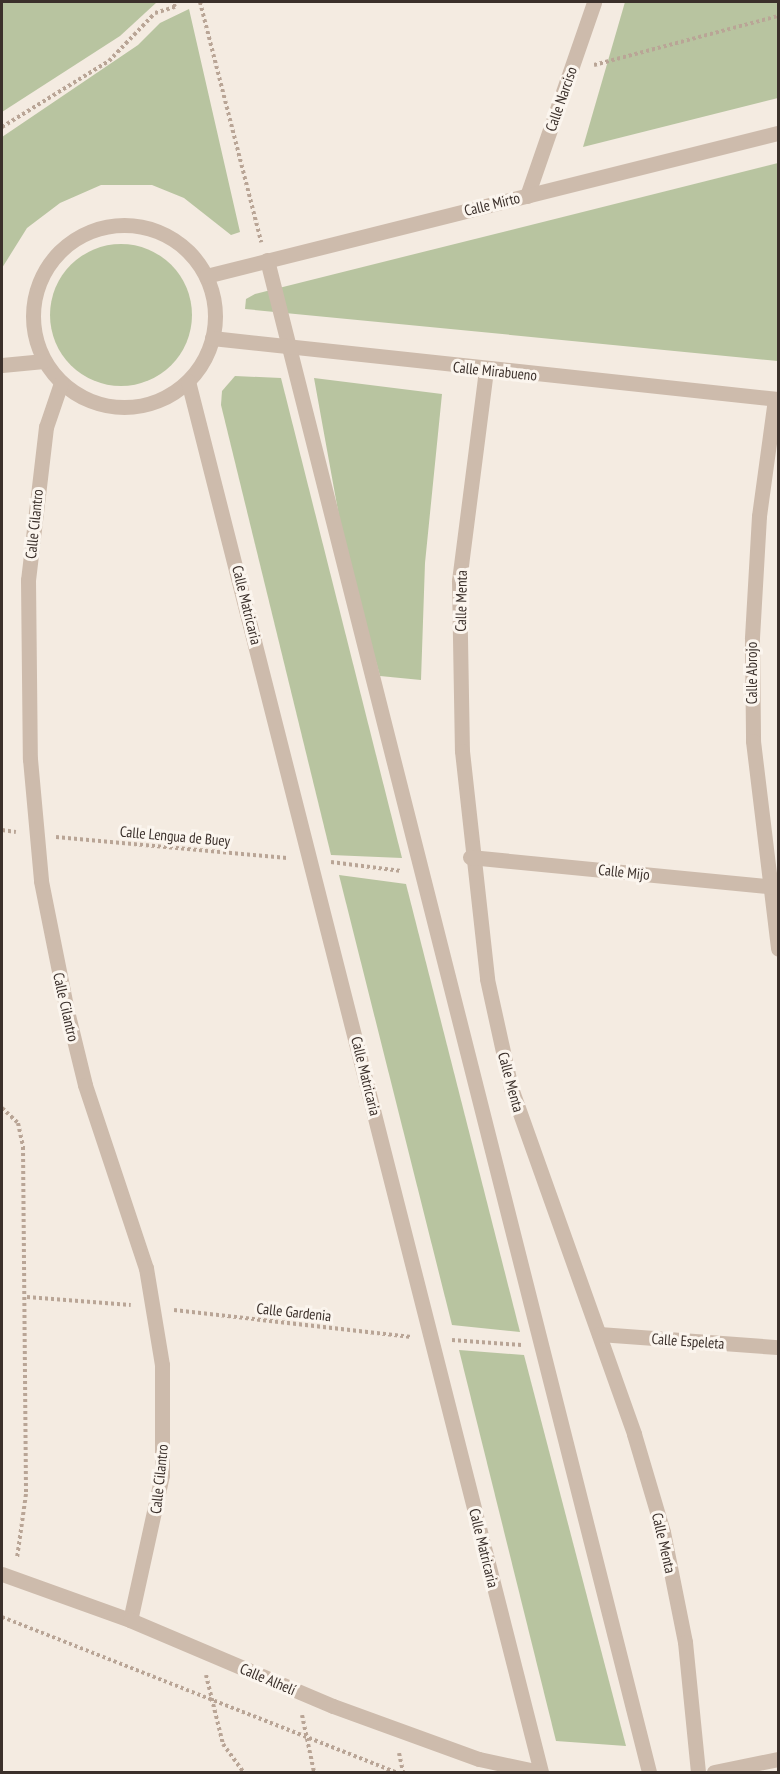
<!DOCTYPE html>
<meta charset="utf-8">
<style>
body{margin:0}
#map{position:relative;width:780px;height:1774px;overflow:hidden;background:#f4ebe1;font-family:"PT Sans Narrow",sans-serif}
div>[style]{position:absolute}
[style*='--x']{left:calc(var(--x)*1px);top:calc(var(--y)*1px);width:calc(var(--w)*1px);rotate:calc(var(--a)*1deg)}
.green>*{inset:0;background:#b8c4a0}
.round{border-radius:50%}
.path>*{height:4px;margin-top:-2px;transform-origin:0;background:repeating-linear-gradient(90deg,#b9a596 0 3px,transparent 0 6px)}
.pedestrian>*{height:15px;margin:-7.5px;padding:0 7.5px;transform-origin:7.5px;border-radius:7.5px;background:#cdbbac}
.minor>*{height:15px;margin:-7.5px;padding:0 7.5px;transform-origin:7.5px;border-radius:7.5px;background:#cdbbac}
.minor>.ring{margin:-7.5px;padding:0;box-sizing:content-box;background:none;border:15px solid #cdbbac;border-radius:50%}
span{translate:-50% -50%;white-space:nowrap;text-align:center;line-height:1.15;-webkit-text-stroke:6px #fbf5ee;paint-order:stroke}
.street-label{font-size:15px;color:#3b302b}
.frame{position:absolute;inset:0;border:3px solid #3b302b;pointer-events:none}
</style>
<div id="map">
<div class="green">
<div style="clip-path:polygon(2px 2px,157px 2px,120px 36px,2px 112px)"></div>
<div style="clip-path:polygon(625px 2px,778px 2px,778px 98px,583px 147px)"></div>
<div style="clip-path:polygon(189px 9px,240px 232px,231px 235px,184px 198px,152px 185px,101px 185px,60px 203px,27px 228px,2px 268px,2px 137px,138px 45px,160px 23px)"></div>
<div style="clip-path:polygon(778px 163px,778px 361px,245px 309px,246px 299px,255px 294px)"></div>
<div class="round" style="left:50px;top:244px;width:142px;height:142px"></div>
<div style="clip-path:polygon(235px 376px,281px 378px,402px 858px,331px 855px,221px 405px,222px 391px)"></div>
<div style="clip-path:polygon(314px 378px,442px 394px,425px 563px,421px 680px,380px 676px,346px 555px)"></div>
<div style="clip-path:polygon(339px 875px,406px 884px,520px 1332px,452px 1325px)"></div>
<div style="clip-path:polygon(459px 1350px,524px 1355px,626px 1746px,556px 1741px)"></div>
</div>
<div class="path">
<div style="--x:200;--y:2;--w:248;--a:75.7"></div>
<div style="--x:594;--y:65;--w:190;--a:-14.9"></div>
<div style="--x:2;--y:127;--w:126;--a:-31.7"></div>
<div style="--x:109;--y:61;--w:66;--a:-46.2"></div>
<div style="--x:155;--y:13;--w:21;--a:-17"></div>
<div style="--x:175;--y:7;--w:5;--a:-112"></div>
<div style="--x:2;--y:830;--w:14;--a:8"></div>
<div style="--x:56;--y:837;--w:232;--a:5.2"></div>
<div style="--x:331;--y:862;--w:71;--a:7.3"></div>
<div style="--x:2;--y:1108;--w:22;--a:43"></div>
<div style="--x:18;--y:1123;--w:25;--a:78"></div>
<div style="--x:23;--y:1147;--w:347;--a:89.5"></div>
<div style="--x:26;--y:1494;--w:65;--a:98"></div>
<div style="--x:27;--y:1297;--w:104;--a:4.4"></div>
<div style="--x:174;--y:1310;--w:239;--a:6.5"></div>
<div style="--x:452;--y:1340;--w:70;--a:4.1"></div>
<div style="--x:2;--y:1617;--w:423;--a:21.5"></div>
<div style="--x:206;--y:1675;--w:71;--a:76.2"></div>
<div style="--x:223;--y:1744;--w:34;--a:54"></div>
<div style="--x:302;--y:1715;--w:58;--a:78.1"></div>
<div style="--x:399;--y:1753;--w:19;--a:78"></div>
</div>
<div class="pedestrian">
<div style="--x:267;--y:260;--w:1560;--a:75.82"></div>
</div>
<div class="minor">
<div style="--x:527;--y:196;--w:205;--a:-70.9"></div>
<div class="ring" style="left:33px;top:225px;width:167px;height:167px"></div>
<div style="--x:206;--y:276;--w:590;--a:-14.04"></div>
<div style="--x:212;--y:338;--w:569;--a:6.15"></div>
<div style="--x:2;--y:365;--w:42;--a:-5.4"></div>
<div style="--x:486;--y:370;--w:213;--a:97.3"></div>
<div style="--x:459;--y:581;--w:170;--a:89"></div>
<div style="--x:462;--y:751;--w:229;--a:83.7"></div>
<div style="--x:487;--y:979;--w:112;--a:77.6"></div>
<div style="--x:511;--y:1088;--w:367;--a:70.4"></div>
<div style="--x:634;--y:1434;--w:102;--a:73.5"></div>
<div style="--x:663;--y:1532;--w:112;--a:78.7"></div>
<div style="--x:685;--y:1642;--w:131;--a:84.3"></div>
<div style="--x:188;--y:381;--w:1435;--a:75.76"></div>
<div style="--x:61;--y:383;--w:46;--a:108.8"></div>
<div style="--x:46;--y:427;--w:154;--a:96.7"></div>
<div style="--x:28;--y:580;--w:179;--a:89.4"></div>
<div style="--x:30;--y:759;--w:122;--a:84.8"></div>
<div style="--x:41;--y:881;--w:133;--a:78.7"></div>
<div style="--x:67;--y:1011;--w:76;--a:76.3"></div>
<div style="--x:85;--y:1085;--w:193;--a:71.6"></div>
<div style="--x:146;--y:1268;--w:98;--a:80.6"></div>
<div style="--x:162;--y:1365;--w:110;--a:90"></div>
<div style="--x:162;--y:1475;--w:148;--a:102.4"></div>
<div style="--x:775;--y:399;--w:118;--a:97.8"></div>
<div style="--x:759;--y:516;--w:123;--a:93.3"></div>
<div style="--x:752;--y:639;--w:102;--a:89.4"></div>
<div style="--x:753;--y:741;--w:209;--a:83.1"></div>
<div style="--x:470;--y:857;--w:309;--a:5.6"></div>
<div style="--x:599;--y:1334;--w:179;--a:4.2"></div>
<div style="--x:2;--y:1574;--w:136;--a:19.8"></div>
<div style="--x:130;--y:1620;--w:220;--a:23"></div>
<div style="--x:333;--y:1706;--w:155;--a:20"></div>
<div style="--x:479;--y:1759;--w:61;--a:12.2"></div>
<div style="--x:714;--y:1772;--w:65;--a:-11.5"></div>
</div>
<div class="street-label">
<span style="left:561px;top:99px;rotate:-71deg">Calle Narciso</span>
<span style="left:492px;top:204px;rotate:-14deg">Calle Mirto</span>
<span style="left:495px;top:371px;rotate:6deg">Calle Mirabueno</span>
<span style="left:34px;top:524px;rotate:-84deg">Calle Cilantro</span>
<span style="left:461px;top:601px;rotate:-89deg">Calle Menta</span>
<span style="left:247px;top:605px;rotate:76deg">Calle Matricaria</span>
<span style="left:752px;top:673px;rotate:-90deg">Calle Abrojo</span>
<span style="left:175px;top:836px;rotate:5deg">Calle Lengua de Buey</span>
<span style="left:624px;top:872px;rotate:6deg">Calle Mijo</span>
<span style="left:66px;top:1007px;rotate:77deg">Calle Cilantro</span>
<span style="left:366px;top:1076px;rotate:76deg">Calle Matricaria</span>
<span style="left:511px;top:1082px;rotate:75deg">Calle Menta</span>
<span style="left:294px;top:1312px;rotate:6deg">Calle Gardenia</span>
<span style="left:688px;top:1341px;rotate:4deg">Calle Espeleta</span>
<span style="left:159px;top:1479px;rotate:-84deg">Calle Cilantro</span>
<span style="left:664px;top:1543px;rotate:77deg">Calle Menta</span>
<span style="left:484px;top:1548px;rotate:76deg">Calle Matricaria</span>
<span style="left:268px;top:1679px;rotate:23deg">Calle Alhelí</span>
</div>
<div class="frame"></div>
</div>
